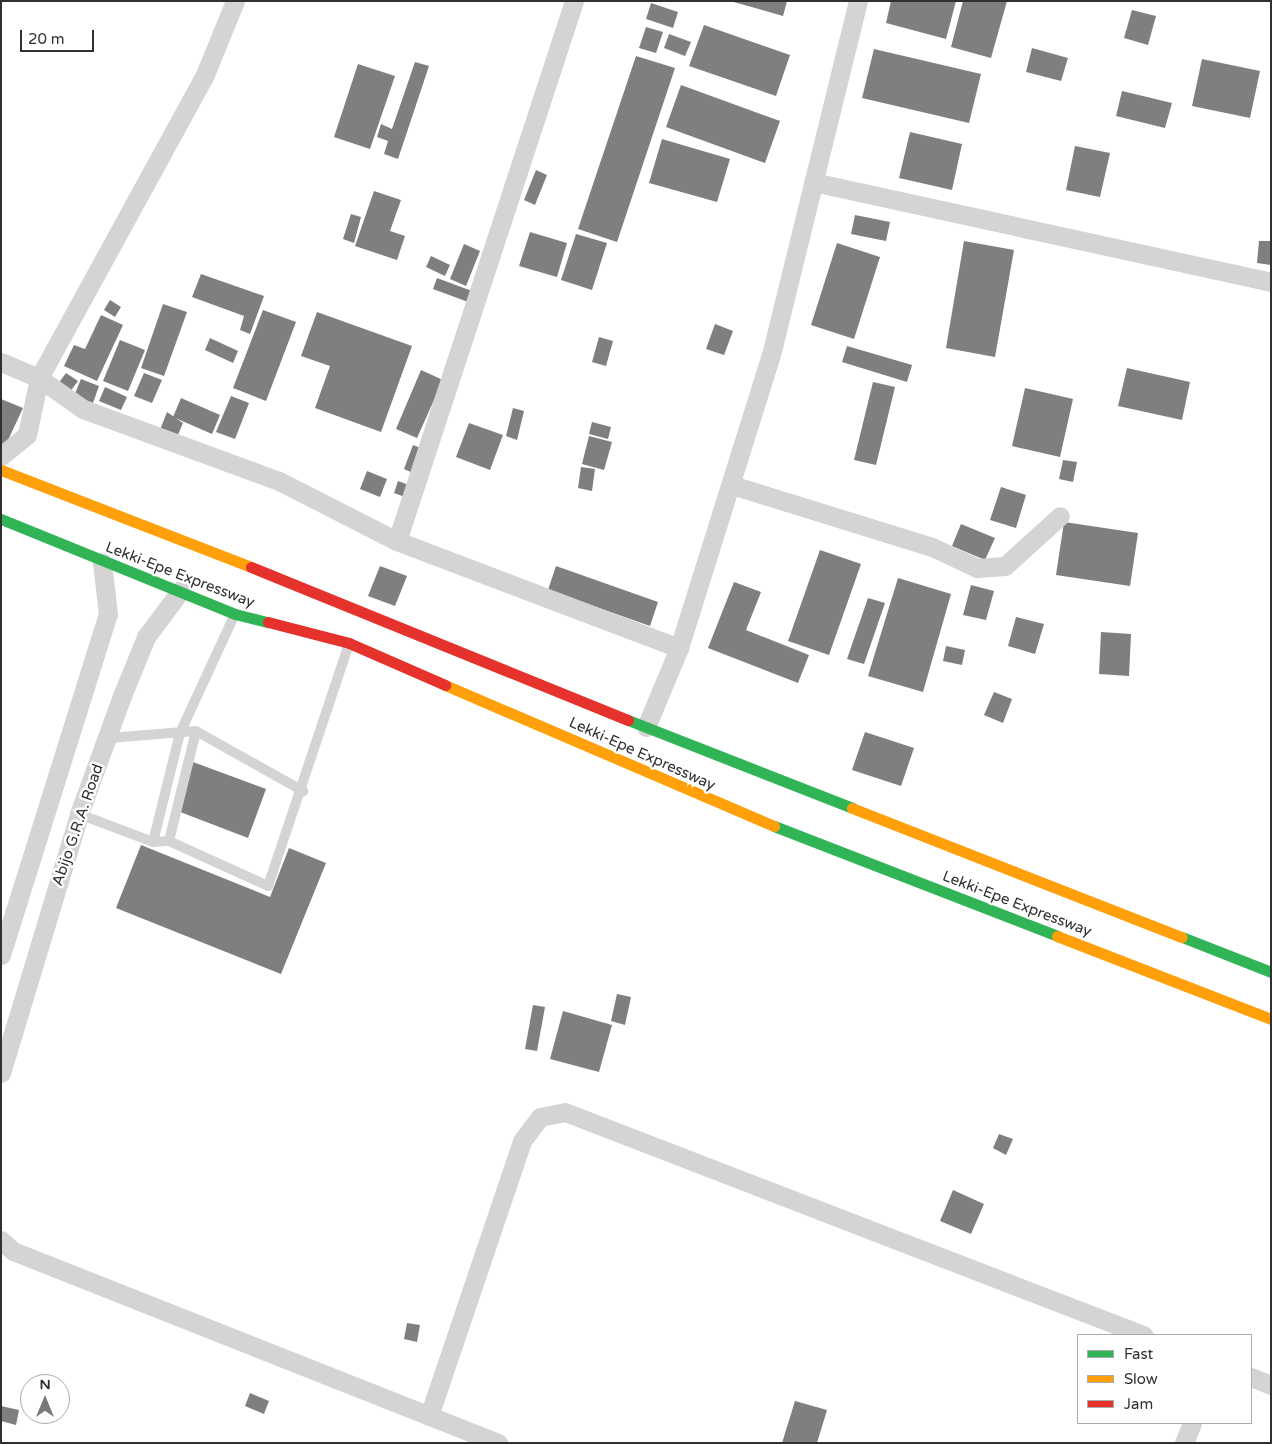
<!DOCTYPE html>
<style>
body{margin:0}
#map{position:relative;width:1272px;height:1444px;overflow:hidden;background:#fff;font-family:"Varela Round",sans-serif}
div>[style]{position:absolute}
[style*='--x']{left:calc(var(--x)*1px);top:calc(var(--y)*1px);width:calc(var(--w)*1px);rotate:calc(var(--a)*1deg)}
.building>*{inset:0;background:#7f7f7f}
.lane>*{height:10px;margin:-5px;padding:0 5px;transform-origin:5px;border-radius:5px;background:#d4d4d4}
.street>*{height:19px;margin:-9.5px;padding:0 9.5px;transform-origin:9.5px;border-radius:9.5px;background:#d4d4d4}
.fast>*{height:11px;margin:-5.5px;padding:0 5.5px;transform-origin:5.5px;border-radius:5.5px;background:#30b455}
.slow>*{height:11px;margin:-5.5px;padding:0 5.5px;transform-origin:5.5px;border-radius:5.5px;background:#ff9f0a}
.jam>*{height:11px;margin:-5.5px;padding:0 5.5px;transform-origin:5.5px;border-radius:5.5px;background:#e5322d}
span{translate:-50% -50%;white-space:nowrap;text-align:center;line-height:1.15;-webkit-text-stroke:5px #fff;paint-order:stroke}
.street-label{font-size:15px;color:#303030}
.frame{position:absolute;inset:0;border:2px solid #303030;pointer-events:none}
.legend{position:absolute;left:1077px;top:1334px;width:175px;height:90px;box-sizing:border-box;background:#fff;border:1px solid #acacac;margin:0;padding:6px 9px;list-style:none;font-size:15px;color:#303030}
.legend li{display:flex;align-items:center;gap:10px;height:25px}
.legend b{width:25px;border:1px solid #acacac}
.north{position:absolute;left:20px;top:1374px;width:50px;height:50px;box-sizing:border-box;background:#fff;border:1px solid #acacac;border-radius:50%;rotate:0deg;font-size:14px;font-weight:700;line-height:20px;text-align:center;color:#303030}
.north::after{content:'';display:block;margin:auto;width:18px;height:22px;background:#787878;clip-path:polygon(50% 0,100% 100%,50% 72%,0 100%)}
.scale{position:absolute;left:20px;top:30px;width:74px;height:22px;box-sizing:border-box;border:2px solid #303030;border-top:0;padding-left:6px;font-size:15px;line-height:18px;white-space:nowrap;color:#303030;-webkit-text-stroke:4px #fff;paint-order:stroke}
</style>
<div id="map">
<div class="building">
<div style="clip-path:polygon(730px 1px,787px 1px,783px 16px)"></div>
<div style="clip-path:polygon(891px 1px,956px 1px,946px 39px,886px 23px)"></div>
<div style="clip-path:polygon(963px 1px,1007px 1px,991px 58px,951px 47px)"></div>
<div style="clip-path:polygon(651px 3px,678px 12px,673px 28px,646px 19px)"></div>
<div style="clip-path:polygon(1132px 10px,1156px 16px,1148px 45px,1124px 38px)"></div>
<div style="clip-path:polygon(704px 25px,790px 55px,776px 96px,689px 66px)"></div>
<div style="clip-path:polygon(646px 27px,663px 32px,656px 53px,639px 48px)"></div>
<div style="clip-path:polygon(669px 34px,691px 42px,685px 56px,664px 48px)"></div>
<div style="clip-path:polygon(1032px 48px,1068px 58px,1061px 81px,1026px 72px)"></div>
<div style="clip-path:polygon(874px 49px,981px 74px,969px 123px,862px 98px)"></div>
<div style="clip-path:polygon(636px 56px,675px 68px,617px 242px,578px 229px)"></div>
<div style="clip-path:polygon(1202px 59px,1260px 71px,1250px 118px,1192px 106px)"></div>
<div style="clip-path:polygon(415px 62px,429px 66px,398px 159px,384px 154px,388px 141px,377px 137px,381px 124px,392px 129px)"></div>
<div style="clip-path:polygon(358px 64px,395px 76px,370px 149px,334px 137px)"></div>
<div style="clip-path:polygon(681px 85px,780px 121px,765px 163px,666px 127px)"></div>
<div style="clip-path:polygon(1122px 91px,1172px 103px,1165px 128px,1116px 116px)"></div>
<div style="clip-path:polygon(910px 132px,962px 144px,952px 190px,899px 178px)"></div>
<div style="clip-path:polygon(662px 139px,730px 159px,717px 202px,649px 183px)"></div>
<div style="clip-path:polygon(1075px 146px,1110px 153px,1100px 197px,1066px 190px)"></div>
<div style="clip-path:polygon(536px 170px,547px 175px,535px 205px,524px 200px)"></div>
<div style="clip-path:polygon(374px 191px,401px 200px,390px 231px,405px 236px,397px 260px,355px 246px)"></div>
<div style="clip-path:polygon(351px 214px,361px 217px,354px 243px,343px 239px)"></div>
<div style="clip-path:polygon(855px 215px,890px 222px,886px 241px,851px 234px)"></div>
<div style="clip-path:polygon(530px 232px,567px 243px,557px 277px,519px 266px)"></div>
<div style="clip-path:polygon(576px 234px,607px 243px,592px 290px,561px 280px)"></div>
<div style="clip-path:polygon(964px 241px,1014px 250px,995px 357px,946px 348px)"></div>
<div style="clip-path:polygon(1259px 241px,1271px 241px,1271px 265px,1257px 263px)"></div>
<div style="clip-path:polygon(837px 243px,880px 257px,854px 339px,811px 325px)"></div>
<div style="clip-path:polygon(464px 244px,480px 251px,466px 286px,450px 279px)"></div>
<div style="clip-path:polygon(431px 256px,450px 265px,445px 276px,426px 267px)"></div>
<div style="clip-path:polygon(201px 274px,264px 296px,250px 334px,240px 330px,244px 316px,192px 297px)"></div>
<div style="clip-path:polygon(437px 278px,472px 291px,468px 302px,433px 289px)"></div>
<div style="clip-path:polygon(110px 300px,121px 307px,115px 317px,104px 310px)"></div>
<div style="clip-path:polygon(163px 304px,187px 312px,164px 376px,141px 368px)"></div>
<div style="clip-path:polygon(263px 310px,296px 322px,266px 401px,233px 388px)"></div>
<div style="clip-path:polygon(317px 312px,412px 346px,381px 432px,315px 408px,330px 366px,301px 356px)"></div>
<div style="clip-path:polygon(101px 315px,123px 325px,97px 381px,64px 366px,74px 345px,85px 349px)"></div>
<div style="clip-path:polygon(715px 324px,733px 331px,724px 355px,706px 349px)"></div>
<div style="clip-path:polygon(599px 337px,613px 341px,606px 366px,592px 362px)"></div>
<div style="clip-path:polygon(210px 338px,238px 351px,233px 363px,205px 350px)"></div>
<div style="clip-path:polygon(120px 340px,145px 350px,128px 391px,103px 381px)"></div>
<div style="clip-path:polygon(847px 346px,912px 365px,907px 382px,842px 362px)"></div>
<div style="clip-path:polygon(1127px 368px,1190px 382px,1182px 420px,1118px 406px)"></div>
<div style="clip-path:polygon(421px 370px,443px 380px,417px 438px,396px 429px)"></div>
<div style="clip-path:polygon(66px 373px,78px 381px,69px 393px,58px 384px)"></div>
<div style="clip-path:polygon(144px 373px,162px 380px,152px 403px,134px 396px)"></div>
<div style="clip-path:polygon(81px 379px,99px 386px,93px 403px,74px 396px)"></div>
<div style="clip-path:polygon(873px 382px,895px 387px,876px 465px,854px 460px)"></div>
<div style="clip-path:polygon(105px 387px,127px 397px,121px 410px,99px 401px)"></div>
<div style="clip-path:polygon(1025px 388px,1073px 399px,1060px 457px,1012px 446px)"></div>
<div style="clip-path:polygon(231px 396px,249px 403px,235px 439px,216px 432px)"></div>
<div style="clip-path:polygon(181px 398px,220px 415px,212px 434px,173px 417px)"></div>
<div style="clip-path:polygon(1px 399px,23px 408px,3px 451px,1px 450px)"></div>
<div style="clip-path:polygon(513px 408px,524px 411px,517px 440px,506px 436px)"></div>
<div style="clip-path:polygon(167px 412px,183px 423px,177px 437px,160px 430px)"></div>
<div style="clip-path:polygon(592px 422px,611px 427px,608px 439px,589px 434px)"></div>
<div style="clip-path:polygon(469px 423px,503px 435px,490px 470px,456px 457px)"></div>
<div style="clip-path:polygon(589px 436px,612px 442px,604px 470px,582px 464px)"></div>
<div style="clip-path:polygon(413px 445px,423px 449px,413px 473px,404px 469px)"></div>
<div style="clip-path:polygon(1063px 460px,1077px 462px,1073px 482px,1059px 479px)"></div>
<div style="clip-path:polygon(581px 467px,595px 469px,592px 491px,578px 488px)"></div>
<div style="clip-path:polygon(367px 471px,387px 479px,380px 497px,360px 489px)"></div>
<div style="clip-path:polygon(398px 481px,409px 485px,405px 497px,394px 493px)"></div>
<div style="clip-path:polygon(1001px 487px,1026px 495px,1016px 528px,990px 520px)"></div>
<div style="clip-path:polygon(1064px 522px,1138px 533px,1130px 586px,1056px 575px)"></div>
<div style="clip-path:polygon(961px 524px,995px 538px,985px 560px,952px 546px)"></div>
<div style="clip-path:polygon(820px 550px,861px 564px,829px 655px,788px 641px)"></div>
<div style="clip-path:polygon(380px 566px,407px 576px,395px 606px,368px 596px)"></div>
<div style="clip-path:polygon(556px 566px,658px 602px,650px 626px,548px 590px)"></div>
<div style="clip-path:polygon(898px 578px,951px 594px,923px 692px,868px 676px)"></div>
<div style="clip-path:polygon(734px 582px,761px 592px,746px 630px,809px 655px,798px 683px,708px 648px)"></div>
<div style="clip-path:polygon(971px 585px,994px 591px,986px 620px,963px 615px)"></div>
<div style="clip-path:polygon(868px 598px,885px 603px,864px 664px,847px 659px)"></div>
<div style="clip-path:polygon(1016px 617px,1044px 624px,1035px 654px,1008px 646px)"></div>
<div style="clip-path:polygon(1101px 632px,1131px 634px,1129px 676px,1099px 674px)"></div>
<div style="clip-path:polygon(946px 646px,965px 650px,962px 665px,943px 661px)"></div>
<div style="clip-path:polygon(994px 692px,1012px 699px,1003px 723px,984px 715px)"></div>
<div style="clip-path:polygon(865px 732px,914px 748px,901px 786px,852px 770px)"></div>
<div style="clip-path:polygon(193px 762px,266px 789px,248px 838px,175px 810px)"></div>
<div style="clip-path:polygon(141px 845px,270px 897px,289px 848px,326px 863px,281px 974px,116px 908px)"></div>
<div style="clip-path:polygon(617px 994px,631px 997px,625px 1025px,611px 1021px)"></div>
<div style="clip-path:polygon(533px 1005px,545px 1007px,537px 1051px,525px 1049px)"></div>
<div style="clip-path:polygon(563px 1011px,612px 1025px,599px 1072px,550px 1059px)"></div>
<div style="clip-path:polygon(999px 1134px,1013px 1139px,1006px 1155px,993px 1148px)"></div>
<div style="clip-path:polygon(953px 1190px,984px 1204px,971px 1234px,940px 1221px)"></div>
<div style="clip-path:polygon(407px 1323px,420px 1325px,417px 1342px,404px 1339px)"></div>
<div style="clip-path:polygon(250px 1393px,269px 1401px,264px 1414px,245px 1406px)"></div>
<div style="clip-path:polygon(795px 1401px,827px 1410px,817px 1443px,782px 1443px)"></div>
<div style="clip-path:polygon(1px 1406px,19px 1410px,16px 1425px,1px 1421px)"></div>
</div>
<div class="lane">
<div style="--x:109;--y:738;--w:87;--a:-4.6"></div>
<div style="--x:196;--y:731;--w:123;--a:29.3"></div>
<div style="--x:79;--y:814;--w:79;--a:20.7"></div>
<div style="--x:153;--y:842;--w:16;--a:-4"></div>
<div style="--x:169;--y:841;--w:109;--a:24.4"></div>
<div style="--x:268;--y:886;--w:255;--a:-71.5"></div>
<div style="--x:169;--y:841;--w:113;--a:-76.2"></div>
<div style="--x:153;--y:842;--w:112;--a:-76.1"></div>
<div style="--x:180;--y:733;--w:129;--a:-65.2"></div>
</div>
<div class="street">
<div style="--x:813;--y:182;--w:469;--a:12.3"></div>
<div style="--x:1;--y:362;--w:41;--a:22.8"></div>
<div style="--x:39;--y:378;--w:54;--a:35.2"></div>
<div style="--x:83;--y:409;--w:209;--a:20.2"></div>
<div style="--x:279;--y:481;--w:132;--a:27"></div>
<div style="--x:397;--y:541;--w:302;--a:20.8"></div>
<div style="--x:1;--y:456;--w:33;--a:-39"></div>
<div style="--x:27;--y:435;--w:58;--a:-78.1"></div>
<div style="--x:39;--y:378;--w:343;--a:-61.3"></div>
<div style="--x:204;--y:77;--w:82;--a:-67.8"></div>
<div style="--x:732;--y:485;--w:209;--a:17.2"></div>
<div style="--x:932;--y:547;--w:50;--a:25"></div>
<div style="--x:977;--y:568;--w:28;--a:-4"></div>
<div style="--x:1005;--y:566;--w:74;--a:-42.3"></div>
<div style="--x:397;--y:541;--w:568;--a:-71.85"></div>
<div style="--x:646;--y:727;--w:86;--a:-67.3"></div>
<div style="--x:679;--y:648;--w:307;--a:-72.6"></div>
<div style="--x:771;--y:355;--w:365;--a:-76.2"></div>
<div style="--x:1;--y:955;--w:357;--a:-72.6"></div>
<div style="--x:108;--y:614;--w:52;--a:-96.6"></div>
<div style="--x:1;--y:1073;--w:270;--a:-73.2"></div>
<div style="--x:79;--y:814;--w:126;--a:-70"></div>
<div style="--x:122;--y:696;--w:64;--a:-67.9"></div>
<div style="--x:146;--y:637;--w:59;--a:-53.3"></div>
<div style="--x:1;--y:1240;--w:16;--a:43"></div>
<div style="--x:13;--y:1251;--w:522;--a:21.6"></div>
<div style="--x:1251;--y:1377;--w:22;--a:22"></div>
<div style="--x:429;--y:1416;--w:290;--a:-71.3"></div>
<div style="--x:522;--y:1141;--w:30;--a:-53"></div>
<div style="--x:540;--y:1117;--w:25;--a:-11"></div>
<div style="--x:565;--y:1112;--w:620;--a:21.1"></div>
<div style="--x:1184;--y:1443;--w:22;--a:-68"></div>
</div>
<div class="fast">
<div style="--x:1;--y:519;--w:253;--a:22.1"></div>
<div style="--x:235;--y:614;--w:34;--a:14"></div>
<div style="--x:628;--y:720;--w:241;--a:21.4"></div>
<div style="--x:774;--y:826;--w:304;--a:21.2"></div>
<div style="--x:1182;--y:937;--w:96;--a:21.5"></div>
</div>
<div class="slow">
<div style="--x:1;--y:470;--w:268;--a:21.2"></div>
<div style="--x:445;--y:685;--w:358;--a:23.2"></div>
<div style="--x:852;--y:808;--w:354;--a:21.4"></div>
<div style="--x:1057;--y:936;--w:230;--a:21.2"></div>
</div>
<div class="jam">
<div style="--x:251;--y:567;--w:407;--a:22.1"></div>
<div style="--x:268;--y:622;--w:84;--a:14.5"></div>
<div style="--x:349;--y:643;--w:105;--a:23.6"></div>
</div>
<div class="street-label">
<span style="left:180px;top:575px;rotate:21deg">Lekki-Epe Expressway</span>
<span style="left:642px;top:754px;rotate:24deg">Lekki-Epe Expressway</span>
<span style="left:78px;top:825px;rotate:-71deg">Abijo G.R.A. Road</span>
<span style="left:1017px;top:904px;rotate:21deg">Lekki-Epe Expressway</span>
</div>
<div class="frame"></div>
<ul class="legend">
<li><b style="height:6px;background:#30b455"></b>Fast</li>
<li><b style="height:6px;background:#ff9f0a"></b>Slow</li>
<li><b style="height:6px;background:#e5322d"></b>Jam</li>
</ul>
<div class="north">N</div>
<div class="scale">20 m</div>
</div>
